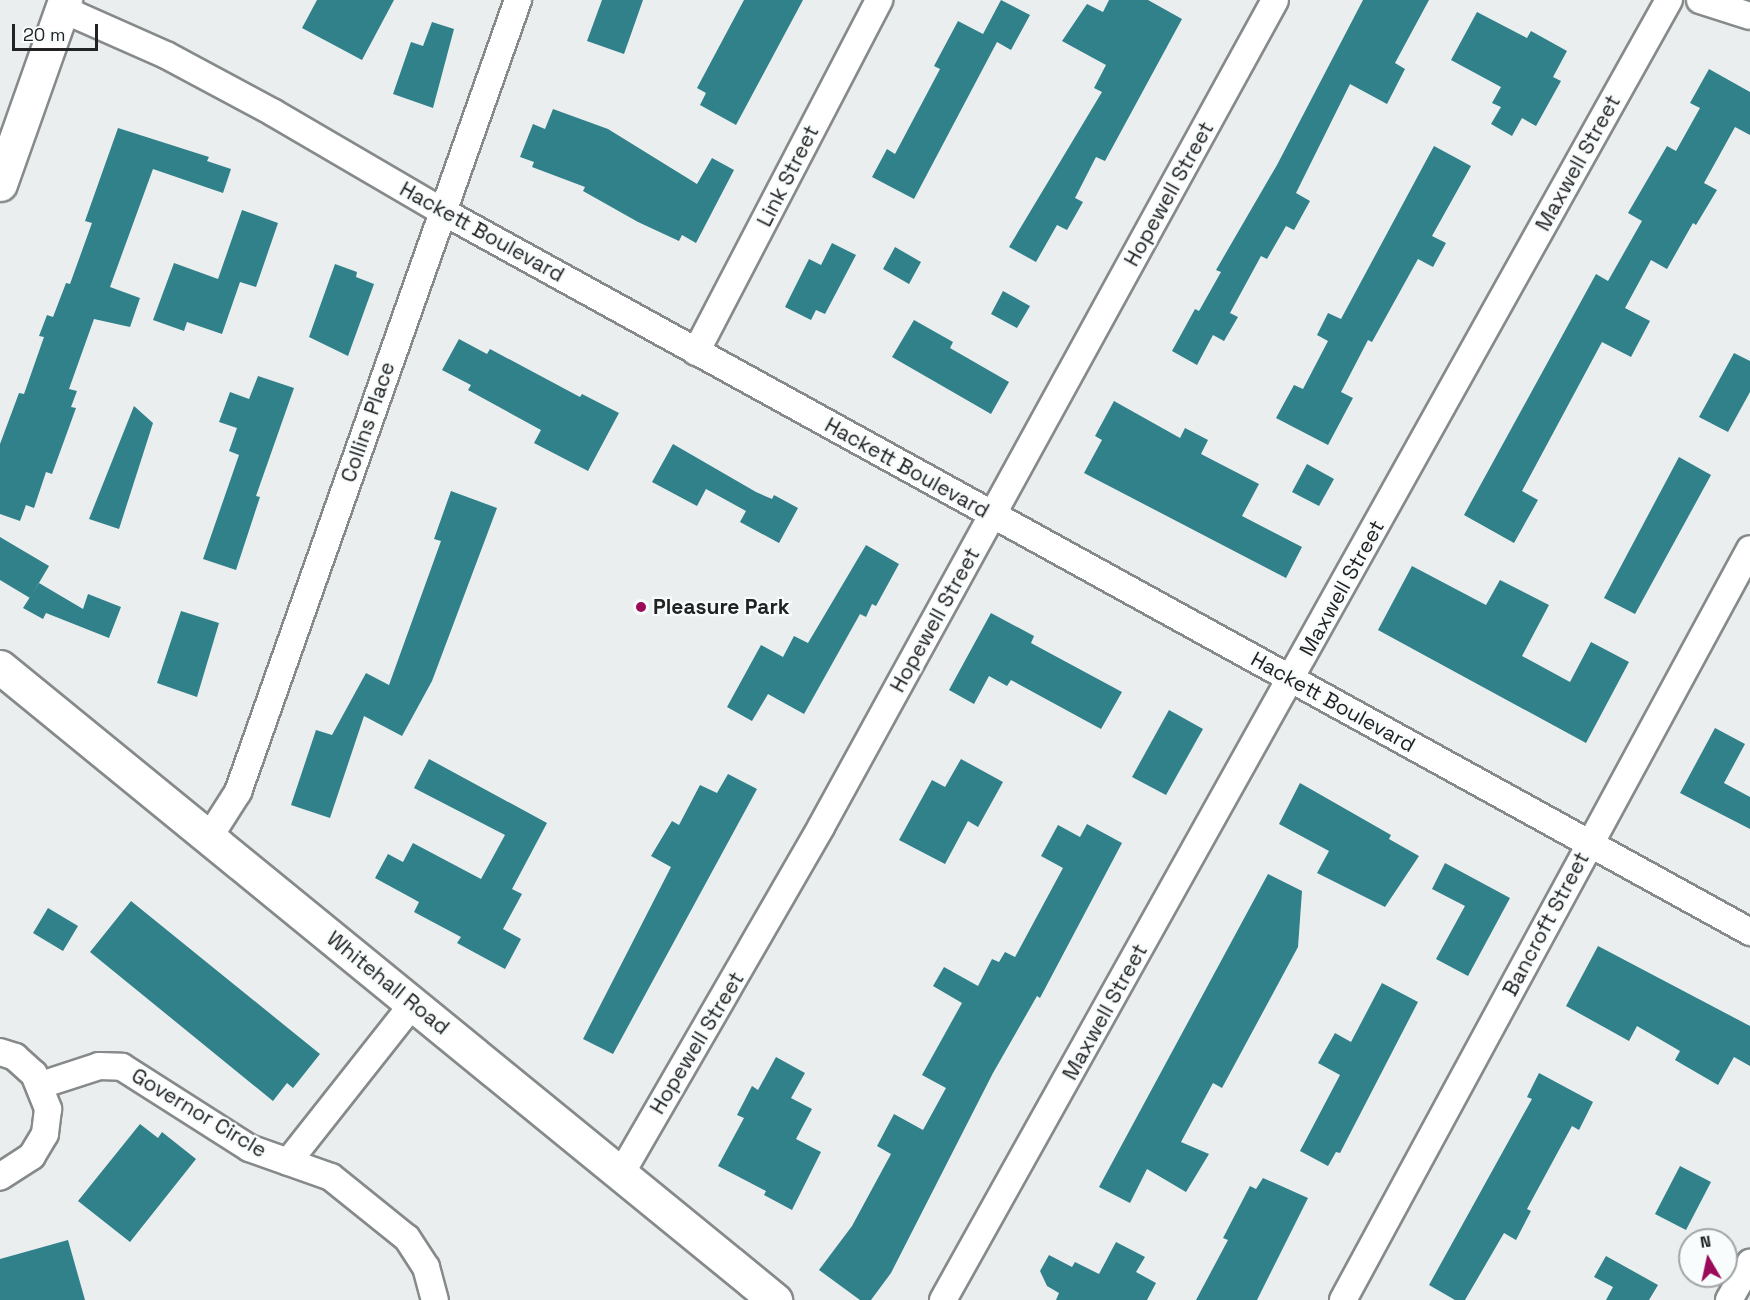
<!DOCTYPE html>
<style>
body{margin:0}
#map{position:relative;width:1750px;height:1300px;overflow:hidden;background:#ebeeef;font-family:"Space Grotesk",sans-serif}
div>[style]{position:absolute}
[style*='--x']{left:calc(var(--x)*1px);top:calc(var(--y)*1px);width:calc(var(--w)*1px);rotate:calc(var(--a)*1deg)}
.building>*{inset:0;background:#30818a}
.roads{filter:drop-shadow(2px 0 #868a8a) drop-shadow(-2px 0 #868a8a) drop-shadow(0 2px #868a8a) drop-shadow(0 -2px #868a8a)}
.street>*{height:26px;margin:-13px;padding:0 13px;transform-origin:13px;border-radius:13px;background:#fff}
.secondary>*{height:33px;margin:-16.5px;padding:0 16.5px;transform-origin:16.5px;border-radius:16.5px;background:#fff}
.dots>*{width:16px;height:16px;translate:-50% -50%;box-sizing:border-box;border:3px solid #f8fcfc;border-radius:50%}
span{translate:-50% -50%;white-space:nowrap;text-align:center;line-height:1.15;-webkit-text-stroke:4.5px #f8fcfc;paint-order:stroke}
.street-label{font-size:21px;color:#212222}
.poi-label{font-size:21px;color:#212222;font-weight:700}
.left{translate:0 -50%;text-align:left}
.north{position:absolute;left:1678px;top:1228px;width:60px;height:60px;box-sizing:border-box;background:#f8fcfc;border:2px solid #a2a5a5;border-radius:50%;rotate:351deg;font-size:16px;font-weight:700;line-height:24px;text-align:center;color:#212222}
.north::after{content:'';display:block;margin:auto;width:21px;height:27px;background:#9b0b5a;clip-path:polygon(50% 0,100% 100%,50% 72%,0 100%)}
.scale{position:absolute;left:12px;top:24px;width:86px;height:27px;box-sizing:border-box;border:3px solid #212222;border-top:0;padding-left:8px;font-size:18px;line-height:21px;white-space:nowrap;color:#212222;-webkit-text-stroke:4px #f8fcfc;paint-order:stroke}
</style>
<div id="map">
<div class="building">
<div style="clip-path:polygon(317px 0,394px 0,362px 60px,302px 28px)"></div>
<div style="clip-path:polygon(602px 0,643px 0,624px 54px,587px 41px)"></div>
<div style="clip-path:polygon(744px 0,803px 0,736px 125px,700px 105px,706px 93px,697px 88px)"></div>
<div style="clip-path:polygon(1001px 0,1030px 15px,1011px 50px,997px 42px,914px 199px,872px 177px,887px 149px,895px 154px,940px 69px,934px 66px,958px 21px,983px 34px)"></div>
<div style="clip-path:polygon(1109px 0,1148px 0,1182px 19px,1105px 161px,1096px 157px,1075px 198px,1083px 202px,1067px 230px,1057px 225px,1036px 262px,1009px 247px,1102px 92px,1094px 88px,1106px 65px,1062px 41px,1087px 4px,1103px 12px)"></div>
<div style="clip-path:polygon(1363px 0,1429px 0,1395px 63px,1405px 69px,1387px 104px,1350px 84px,1296px 193px,1310px 201px,1294px 230px,1286px 226px,1267px 259px,1261px 256px,1230px 313px,1238px 317px,1224px 341px,1213px 335px,1197px 365px,1172px 351px,1195px 309px,1199px 311px,1221px 272px,1216px 270px,1277px 165px)"></div>
<div style="clip-path:polygon(1477px 12px,1527px 38px,1531px 31px,1567px 51px,1553px 77px,1561px 81px,1536px 126px,1522px 118px,1512px 136px,1491px 124px,1501px 107px,1492px 103px,1501px 87px,1451px 60px)"></div>
<div style="clip-path:polygon(432px 22px,454px 29px,433px 108px,393px 94px,411px 42px,423px 46px)"></div>
<div style="clip-path:polygon(1709px 69px,1750px 92px,1750px 135px,1735px 127px,1704px 183px,1717px 190px,1696px 225px,1693px 223px,1667px 269px,1651px 260px,1625px 308px,1650px 321px,1631px 357px,1602px 342px,1522px 491px,1538px 500px,1514px 543px,1464px 515px,1596px 274px,1608px 281px,1642px 221px,1628px 213px,1667px 146px,1676px 151px,1700px 108px,1690px 103px)"></div>
<div style="clip-path:polygon(553px 109px,608px 129px,697px 184px,712px 158px,734px 170px,696px 243px,682px 235px,679px 241px,638px 222px,583px 191px,585px 187px,532px 167px,534px 162px,520px 157px,533px 124px,545px 129px)"></div>
<div style="clip-path:polygon(118px 128px,209px 157px,207px 161px,231px 169px,223px 193px,153px 169px,110px 287px,140px 298px,130px 327px,94px 319px,69px 389px,77px 391px,71px 407px,76px 408px,52px 474px,46px 472px,34px 508px,26px 505px,20px 521px,0 514px,0 444px,19px 393px,24px 394px,44px 337px,39px 336px,47px 315px,53px 317px,66px 283px,70px 284px,92px 223px,85px 221px)"></div>
<div style="clip-path:polygon(1434px 146px,1471px 166px,1432px 236px,1446px 243px,1433px 267px,1418px 259px,1372px 342px,1368px 340px,1341px 392px,1353px 398px,1328px 445px,1276px 418px,1294px 385px,1303px 389px,1328px 341px,1317px 335px,1328px 313px,1341px 319px)"></div>
<div style="clip-path:polygon(242px 210px,278px 223px,256px 287px,240px 282px,222px 334px,187px 322px,184px 331px,153px 320px,174px 263px,218px 279px)"></div>
<div style="clip-path:polygon(832px 243px,856px 255px,825px 314px,816px 310px,811px 320px,785px 307px,809px 259px,821px 265px)"></div>
<div style="clip-path:polygon(895px 247px,921px 262px,909px 284px,883px 269px)"></div>
<div style="clip-path:polygon(335px 264px,357px 272px,356px 277px,374px 284px,348px 356px,309px 337px)"></div>
<div style="clip-path:polygon(1003px 291px,1030px 306px,1017px 328px,991px 314px)"></div>
<div style="clip-path:polygon(914px 320px,953px 342px,950px 348px,1009px 382px,991px 414px,892px 357px)"></div>
<div style="clip-path:polygon(459px 339px,487px 354px,490px 349px,580px 397px,582px 394px,619px 413px,588px 471px,534px 443px,541px 430px,468px 390px,471px 385px,442px 370px)"></div>
<div style="clip-path:polygon(1734px 353px,1750px 361px,1750px 392px,1728px 432px,1699px 417px)"></div>
<div style="clip-path:polygon(258px 376px,294px 388px,256px 496px,260px 497px,236px 570px,203px 559px,239px 455px,229px 451px,237px 428px,219px 422px,230px 392px,249px 399px)"></div>
<div style="clip-path:polygon(1114px 401px,1180px 438px,1185px 428px,1208px 440px,1201px 454px,1259px 484px,1242px 516px,1302px 547px,1286px 578px,1084px 473px,1102px 440px,1095px 436px)"></div>
<div style="clip-path:polygon(134px 406px,153px 423px,119px 529px,89px 519px)"></div>
<div style="clip-path:polygon(673px 444px,756px 492px,772px 499px,774px 495px,798px 508px,779px 543px,740px 522px,746px 511px,706px 489px,697px 506px,652px 482px)"></div>
<div style="clip-path:polygon(1679px 457px,1711px 475px,1635px 614px,1604px 598px)"></div>
<div style="clip-path:polygon(1307px 464px,1334px 479px,1319px 506px,1292px 492px)"></div>
<div style="clip-path:polygon(451px 491px,497px 508px,432px 681px,402px 736px,364px 716px,330px 818px,291px 805px,316px 730px,332px 735px,366px 673px,389px 685px,441px 541px,434px 539px)"></div>
<div style="clip-path:polygon(0 537px,49px 566px,30px 598px,0 580px)"></div>
<div style="clip-path:polygon(866px 545px,899px 564px,876px 606px,872px 604px,866px 617px,860px 614px,804px 714px,768px 694px,752px 721px,727px 707px,761px 645px,783px 657px,794px 636px,808px 643px)"></div>
<div style="clip-path:polygon(1412px 566px,1486px 605px,1500px 580px,1549px 605px,1522px 656px,1570px 682px,1591px 642px,1629px 662px,1586px 743px,1378px 630px)"></div>
<div style="clip-path:polygon(39px 583px,83px 609px,88px 594px,121px 607px,109px 638px,46px 613px,43px 619px,23px 608px)"></div>
<div style="clip-path:polygon(181px 611px,219px 623px,197px 697px,157px 683px)"></div>
<div style="clip-path:polygon(991px 613px,1034px 636px,1031px 643px,1122px 692px,1101px 729px,1011px 680px,1007px 686px,989px 676px,974px 704px,949px 690px)"></div>
<div style="clip-path:polygon(1169px 710px,1203px 729px,1166px 795px,1132px 777px)"></div>
<div style="clip-path:polygon(1715px 728px,1745px 744px,1724px 783px,1750px 797px,1750px 829px,1680px 793px)"></div>
<div style="clip-path:polygon(429px 759px,547px 823px,512px 889px,522px 894px,503px 929px,521px 939px,505px 969px,457px 943px,461px 937px,414px 912px,419px 902px,375px 878px,388px 854px,403px 862px,413px 843px,481px 879px,505px 835px,414px 788px)"></div>
<div style="clip-path:polygon(961px 759px,1003px 782px,978px 827px,968px 821px,945px 864px,899px 840px,932px 780px,945px 787px)"></div>
<div style="clip-path:polygon(728px 774px,757px 789px,613px 1054px,583px 1039px,671px 867px,651px 856px,672px 821px,679px 825px,700px 785px,717px 793px)"></div>
<div style="clip-path:polygon(1300px 783px,1391px 835px,1389px 839px,1419px 856px,1385px 907px,1317px 873px,1329px 851px,1279px 824px)"></div>
<div style="clip-path:polygon(1087px 824px,1122px 843px,1040px 998px,1037px 996px,993px 1073px,891px 1273px,871px 1300px,860px 1300px,819px 1270px,852px 1226px,891px 1154px,877px 1146px,894px 1114px,923px 1130px,946px 1088px,922px 1075px,962px 1003px,933px 986px,944px 967px,978px 986px,992px 959px,999px 962px,1005px 952px,1015px 957px,1063px 868px,1041px 856px,1058px 825px,1080px 837px)"></div>
<div style="clip-path:polygon(1445px 863px,1510px 898px,1468px 976px,1436px 959px,1465px 906px,1432px 889px)"></div>
<div style="clip-path:polygon(1268px 874px,1302px 891px,1298px 947px,1222px 1088px,1213px 1083px,1181px 1142px,1209px 1154px,1186px 1192px,1147px 1169px,1130px 1203px,1099px 1187px)"></div>
<div style="clip-path:polygon(131px 901px,320px 1054px,293px 1088px,287px 1083px,273px 1101px,90px 952px)"></div>
<div style="clip-path:polygon(48px 908px,78px 926px,63px 951px,33px 933px)"></div>
<div style="clip-path:polygon(1598px 946px,1750px 1026px,1750px 1066px,1734px 1057px,1718px 1085px,1675px 1060px,1680px 1051px,1637px 1026px,1629px 1041px,1566px 1006px)"></div>
<div style="clip-path:polygon(1382px 983px,1418px 1002px,1340px 1153px,1336px 1152px,1328px 1166px,1300px 1151px,1340px 1075px,1318px 1063px,1335px 1033px,1351px 1042px)"></div>
<div style="clip-path:polygon(776px 1057px,805px 1073px,791px 1098px,812px 1109px,796px 1139px,821px 1152px,792px 1210px,764px 1195px,766px 1191px,718px 1166px,744px 1118px,737px 1115px,752px 1086px,758px 1090px)"></div>
<div style="clip-path:polygon(1539px 1073px,1593px 1102px,1579px 1130px,1572px 1126px,1527px 1209px,1531px 1211px,1516px 1240px,1504px 1233px,1465px 1300px,1455px 1300px,1429px 1285px,1532px 1099px,1527px 1097px)"></div>
<div style="clip-path:polygon(140px 1124px,158px 1138px,162px 1132px,196px 1159px,130px 1242px,78px 1201px)"></div>
<div style="clip-path:polygon(1680px 1166px,1711px 1182px,1686px 1230px,1655px 1214px)"></div>
<div style="clip-path:polygon(1263px 1178px,1308px 1198px,1257px 1300px,1196px 1300px,1228px 1240px,1223px 1238px,1250px 1186px,1256px 1189px)"></div>
<div style="clip-path:polygon(68px 1240px,85px 1300px,0 1300px,0 1259px)"></div>
<div style="clip-path:polygon(1116px 1242px,1145px 1257px,1136px 1272px,1156px 1283px,1147px 1300px,1056px 1300px,1059px 1293px,1047px 1286px,1040px 1271px,1049px 1255px,1072px 1267px,1075px 1262px,1099px 1274px)"></div>
<div style="clip-path:polygon(1606px 1256px,1658px 1285px,1649px 1300px,1606px 1300px,1613px 1287px,1594px 1277px)"></div>
</div>
<div class="roads">
<div class="street">
<div style="--x:1700;--y:0;--w:52;--a:17.7"></div>
<div style="--x:62;--y:9;--w:114;--a:23.9"></div>
<div style="--x:166;--y:55;--w:123;--a:28.2"></div>
<div style="--x:274;--y:113;--w:194;--a:30.3"></div>
<div style="--x:442;--y:211;--w:1494;--a:28.86"></div>
<div style="--x:696;--y:352;--w:397;--a:-62.5"></div>
<div style="--x:208;--y:839;--w:56;--a:-57.4"></div>
<div style="--x:238;--y:792;--w:840;--a:-70.53"></div>
<div style="--x:0;--y:1052;--w:16;--a:18"></div>
<div style="--x:15;--y:1057;--w:25;--a:42"></div>
<div style="--x:34;--y:1074;--w:38;--a:68"></div>
<div style="--x:48;--y:1109;--w:25;--a:97"></div>
<div style="--x:45;--y:1134;--w:26;--a:121"></div>
<div style="--x:32;--y:1156;--w:38;--a:147"></div>
<div style="--x:41;--y:1085;--w:61;--a:-18.1"></div>
<div style="--x:99;--y:1066;--w:23;--a:2"></div>
<div style="--x:122;--y:1067;--w:151;--a:32.5"></div>
<div style="--x:249;--y:1148;--w:87;--a:19.5"></div>
<div style="--x:331;--y:1177;--w:97;--a:38.8"></div>
<div style="--x:407;--y:1238;--w:35;--a:57"></div>
<div style="--x:426;--y:1267;--w:34;--a:75"></div>
<div style="--x:288;--y:1162;--w:201;--a:-51.7"></div>
<div style="--x:622;--y:1172;--w:398;--a:-60"></div>
<div style="--x:821;--y:827;--w:943;--a:-61.23"></div>
<div style="--x:943;--y:1300;--w:1489;--a:-60.82"></div>
<div style="--x:1343;--y:1300;--w:854;--a:-61.54"></div>
<div style="--x:1729;--y:1300;--w:43;--a:-60.4"></div>
</div>
<div class="secondary">
<div style="--x:0;--y:184;--w:195;--a:-70.5"></div>
<div style="--x:0;--y:667;--w:1001;--a:39.24"></div>
</div>
</div>
<div class="dots">
<div style="left:641px;top:607px;background:#9b0b5a"></div>
</div>
<div class="street-label">
<span style="left:1578px;top:163px;rotate:-61deg">Maxwell Street</span>
<span style="left:788px;top:176px;rotate:-63deg">Link Street</span>
<span style="left:1169px;top:194px;rotate:-61deg">Hopewell Street</span>
<span style="left:482px;top:232px;rotate:29deg">Hackett Boulevard</span>
<span style="left:368px;top:422px;rotate:-71deg">Collins Place</span>
<span style="left:907px;top:468px;rotate:29deg">Hackett Boulevard</span>
<span style="left:1342px;top:588px;rotate:-61deg">Maxwell Street</span>
<span style="left:935px;top:620px;rotate:-61deg">Hopewell Street</span>
<span style="left:1333px;top:702px;rotate:29deg">Hackett Boulevard</span>
<span style="left:1546px;top:924px;rotate:-62deg">Bancroft Street</span>
<span style="left:388px;top:983px;rotate:39deg">Whitehall Road</span>
<span style="left:1105px;top:1012px;rotate:-61deg">Maxwell Street</span>
<span style="left:697px;top:1043px;rotate:-59deg">Hopewell Street</span>
<span style="left:199px;top:1113px;rotate:31deg">Governor Circle</span>
</div>
<div class="poi-label">
<span class="left" style="left:653px;top:607px">Pleasure Park</span>
</div>
<div class="north">N</div>
<div class="scale">20 m</div>
</div>
